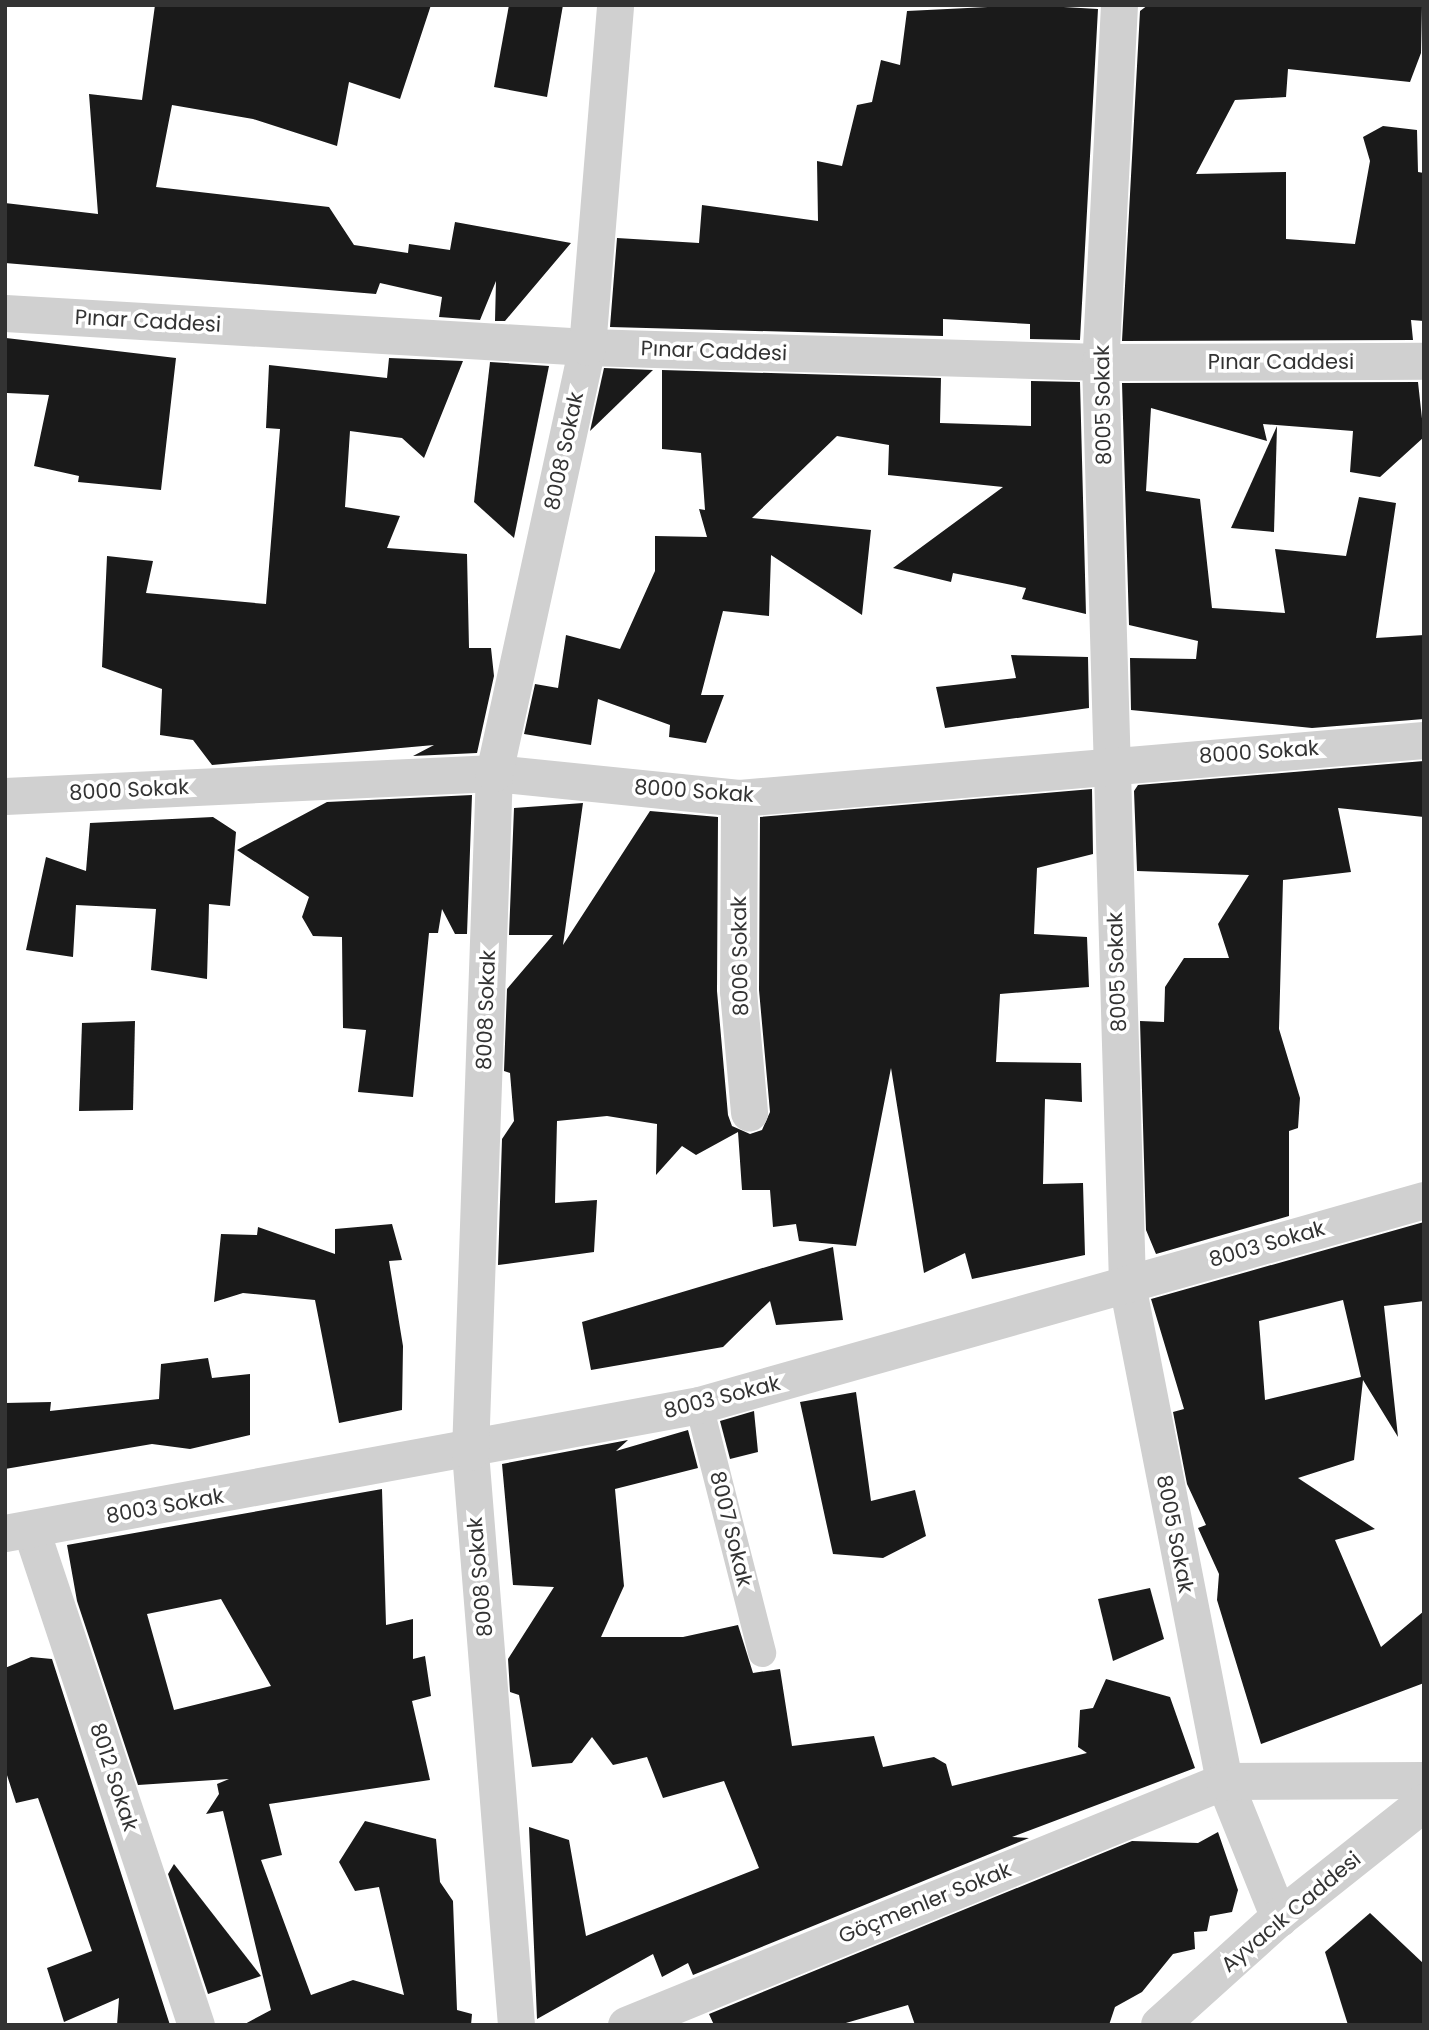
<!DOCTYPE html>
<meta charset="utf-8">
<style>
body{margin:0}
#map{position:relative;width:1429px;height:2030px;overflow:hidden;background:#fff;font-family:Poppins,sans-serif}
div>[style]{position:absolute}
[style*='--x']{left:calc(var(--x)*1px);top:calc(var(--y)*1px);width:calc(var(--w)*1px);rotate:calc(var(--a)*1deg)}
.building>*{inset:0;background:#1a1a1a}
.pedestrian>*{height:28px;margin:-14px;padding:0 14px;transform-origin:14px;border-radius:14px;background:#d0d0d0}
.minor>*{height:37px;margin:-18.5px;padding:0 18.5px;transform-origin:18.5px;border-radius:18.5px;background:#d0d0d0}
.tertiary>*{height:38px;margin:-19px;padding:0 19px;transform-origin:19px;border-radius:19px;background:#d0d0d0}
span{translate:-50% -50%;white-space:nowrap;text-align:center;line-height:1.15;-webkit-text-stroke:7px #fff;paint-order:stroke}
.street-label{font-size:21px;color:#333}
.frame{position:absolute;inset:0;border:7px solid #333;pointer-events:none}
</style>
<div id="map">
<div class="building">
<div style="clip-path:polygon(155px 5px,431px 5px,400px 99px,349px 82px,337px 146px,253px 119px,172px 105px,156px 187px,329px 207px,354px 245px,408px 253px,409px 244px,450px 250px,455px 222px,571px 243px,505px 321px,495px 321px,496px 281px,480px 320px,439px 317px,442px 297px,380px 283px,376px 294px,5px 263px,5px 203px,98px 214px,89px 94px,142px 100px)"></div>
<div style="clip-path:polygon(509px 5px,563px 5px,547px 97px,494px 87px)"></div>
<div style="clip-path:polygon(1029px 5px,1098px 9px,1080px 340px,1030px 339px,1030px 324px,943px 319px,943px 336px,610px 327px,617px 238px,699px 243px,702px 205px,818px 221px,817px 161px,842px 166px,857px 105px,872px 102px,881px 60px,900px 65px,907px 11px)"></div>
<div style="clip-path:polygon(1148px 5px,1422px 5px,1421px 53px,1410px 82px,1288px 69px,1286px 97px,1235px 100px,1196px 174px,1286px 172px,1286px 239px,1355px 244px,1370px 161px,1363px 137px,1383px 126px,1417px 130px,1418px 172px,1424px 173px,1424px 321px,1411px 320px,1413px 340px,1122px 341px,1140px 11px)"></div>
<div style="clip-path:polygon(6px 338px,176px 358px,161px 490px,78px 482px,79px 476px,34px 466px,49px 395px,7px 393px)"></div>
<div style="clip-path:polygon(389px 358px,463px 361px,424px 458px,402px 438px,350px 431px,345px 507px,400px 516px,387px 548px,467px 554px,469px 648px,491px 648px,494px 676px,477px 753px,413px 756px,434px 745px,212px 765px,193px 740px,160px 735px,162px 689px,102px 667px,107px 556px,153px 561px,146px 593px,266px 604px,280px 429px,266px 428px,269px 365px,387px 378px)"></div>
<div style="clip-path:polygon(490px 362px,549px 366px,514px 538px,474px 502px)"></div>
<div style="clip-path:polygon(604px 368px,653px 370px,590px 431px)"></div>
<div style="clip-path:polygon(662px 370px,941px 378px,940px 423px,1031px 426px,1031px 381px,1080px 382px,1086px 614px,1022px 599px,1026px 588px,953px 573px,951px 582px,893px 568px,1003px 487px,888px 475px,889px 445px,837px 436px,752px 518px,871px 530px,862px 615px,771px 555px,769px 616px,723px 611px,701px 695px,724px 695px,706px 743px,669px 737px,670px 725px,598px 699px,591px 745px,524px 734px,535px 684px,558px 688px,566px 635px,620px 649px,655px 571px,655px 536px,707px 537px,699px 509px,705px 510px,701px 453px,662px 449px)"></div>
<div style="clip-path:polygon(1418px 382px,1424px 437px,1380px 477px,1350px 472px,1353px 431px,1263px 424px,1267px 441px,1151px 408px,1146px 491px,1200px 499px,1212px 608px,1285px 613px,1275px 549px,1346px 556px,1359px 497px,1396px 503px,1376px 638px,1424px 635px,1424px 719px,1312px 728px,1131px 710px,1130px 658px,1196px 659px,1198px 641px,1129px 625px,1122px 383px)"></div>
<div style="clip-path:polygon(1277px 426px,1274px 532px,1231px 528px)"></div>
<div style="clip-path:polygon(1011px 655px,1088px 657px,1089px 708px,945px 728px,936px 687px,1016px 678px)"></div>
<div style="clip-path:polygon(1424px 761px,1424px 817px,1338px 808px,1351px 872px,1283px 880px,1279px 1029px,1300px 1098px,1298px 1128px,1289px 1131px,1289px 1216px,1156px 1254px,1146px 1230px,1140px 1021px,1164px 1022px,1165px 987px,1184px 958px,1229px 958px,1218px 924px,1249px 875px,1137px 871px,1134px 791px,1138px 785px)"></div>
<div style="clip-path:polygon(1092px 789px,1093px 854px,1037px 868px,1034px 934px,1087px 937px,1089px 987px,1000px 994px,996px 1062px,1081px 1063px,1082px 1102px,1045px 1099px,1043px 1184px,1083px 1183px,1085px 1255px,972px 1279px,965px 1253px,924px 1273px,891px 1068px,856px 1246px,799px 1241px,796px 1224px,773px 1227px,770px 1190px,742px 1190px,738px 1132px,696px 1155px,682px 1146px,656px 1175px,657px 1124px,607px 1116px,557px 1121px,555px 1203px,597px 1200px,594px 1252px,498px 1265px,502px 1139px,514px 1121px,510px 1073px,504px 1071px,507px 989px,553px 935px,509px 935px,514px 808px,583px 803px,563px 945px,650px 811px,718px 817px,717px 991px,728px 1115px,732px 1126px,750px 1134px,762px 1130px,770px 1112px,759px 990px,760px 817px)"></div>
<div style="clip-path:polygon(472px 795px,467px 934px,455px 934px,442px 909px,438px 933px,429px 933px,413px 1097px,358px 1092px,366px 1030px,343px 1028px,342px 937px,313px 936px,302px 917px,309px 897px,237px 850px,327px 802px)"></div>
<div style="clip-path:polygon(213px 817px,236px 832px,230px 906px,209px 904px,207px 979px,151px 970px,156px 909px,76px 905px,73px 957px,26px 950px,46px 857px,86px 871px,90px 823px)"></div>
<div style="clip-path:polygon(135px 1021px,133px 1110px,79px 1111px,82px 1023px)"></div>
<div style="clip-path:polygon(evenodd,1424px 1222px,1424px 1301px,1384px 1306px,1398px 1437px,1363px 1380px,1354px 1460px,1298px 1478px,1375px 1529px,1335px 1540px,1381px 1647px,1424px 1611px,1424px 1683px,1261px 1744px,1217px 1600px,1219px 1574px,1198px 1528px,1206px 1525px,1187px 1484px,1173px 1412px,1184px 1409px,1151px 1299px,1424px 1222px,1343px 1300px,1361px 1377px,1265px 1400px,1259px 1321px,1343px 1300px)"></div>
<div style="clip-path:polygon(392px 1224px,402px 1260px,389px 1261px,403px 1346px,402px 1410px,339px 1423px,315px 1300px,243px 1293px,214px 1302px,221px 1234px,257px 1235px,258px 1227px,335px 1254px,335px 1229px)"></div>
<div style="clip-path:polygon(833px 1247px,843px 1320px,776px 1325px,770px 1301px,723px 1347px,591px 1370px,582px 1322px)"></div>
<div style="clip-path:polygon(208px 1358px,212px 1378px,250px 1374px,250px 1435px,190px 1449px,152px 1444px,5px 1469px,5px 1403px,51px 1402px,50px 1411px,159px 1399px,161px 1364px)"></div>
<div style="clip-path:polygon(856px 1392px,871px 1501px,915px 1490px,926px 1536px,883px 1558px,833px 1554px,800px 1402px)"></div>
<div style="clip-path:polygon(754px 1411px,758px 1452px,730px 1459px,720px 1421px)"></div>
<div style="clip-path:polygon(688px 1430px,698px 1468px,615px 1489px,624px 1586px,601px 1637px,683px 1637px,738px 1625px,753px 1673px,780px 1669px,792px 1746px,874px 1736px,883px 1767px,934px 1757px,946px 1764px,952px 1786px,1087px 1753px,1078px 1747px,1080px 1710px,1093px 1708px,1106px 1679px,1170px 1697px,1195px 1768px,1012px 1837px,1029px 1838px,693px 1975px,688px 1963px,662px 1977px,653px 1954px,537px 2019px,529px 1827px,569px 1840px,586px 1936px,759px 1868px,724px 1781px,663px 1798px,647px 1757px,613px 1765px,592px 1737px,572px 1763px,532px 1767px,519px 1695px,510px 1692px,508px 1659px,554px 1587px,513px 1585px,502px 1464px,628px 1440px,616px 1451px)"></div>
<div style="clip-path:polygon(evenodd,382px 1489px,386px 1625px,413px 1619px,413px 1659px,425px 1656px,431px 1696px,412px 1701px,430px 1780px,269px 1804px,282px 1855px,261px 1860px,311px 1995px,353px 1980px,404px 1995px,379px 1887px,355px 1891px,339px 1862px,365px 1821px,436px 1839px,440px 1882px,453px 1901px,457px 2010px,472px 2014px,471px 2025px,243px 2025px,271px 2010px,223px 1811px,206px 1814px,219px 1794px,217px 1784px,229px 1779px,138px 1785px,77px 1601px,67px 1545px,382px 1489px,221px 1599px,271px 1686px,174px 1710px,147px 1614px,221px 1599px)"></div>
<div style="clip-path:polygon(1150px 1588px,1164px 1639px,1113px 1661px,1098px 1599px)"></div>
<div style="clip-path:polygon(31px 1657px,52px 1659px,170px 2025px,117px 2025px,119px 1998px,64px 2022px,47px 1968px,92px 1951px,38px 1798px,16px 1803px,5px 1769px,5px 1668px)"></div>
<div style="clip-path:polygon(1218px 1832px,1238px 1890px,1232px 1912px,1210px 1916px,1207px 1931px,1194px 1932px,1195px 1949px,1173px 1954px,1142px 1992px,1115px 2007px,1109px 2025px,915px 2025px,908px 2005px,839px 2025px,714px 2025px,709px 2014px,1132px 1841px,1198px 1843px)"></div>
<div style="clip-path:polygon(174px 1864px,261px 1976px,208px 1994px,168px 1874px)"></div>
<div style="clip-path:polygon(1370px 1913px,1424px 1964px,1424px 2025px,1348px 2025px,1325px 1952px)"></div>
</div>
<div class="pedestrian">
<div style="--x:699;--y:1405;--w:256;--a:75.7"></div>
</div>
<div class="minor">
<div style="--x:1119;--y:5;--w:358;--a:93"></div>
<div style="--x:1100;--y:362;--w:922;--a:88.32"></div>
<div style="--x:1127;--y:1284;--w:506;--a:78.96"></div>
<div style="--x:1224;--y:1781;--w:148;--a:68.1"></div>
<div style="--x:5;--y:313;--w:583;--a:3.34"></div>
<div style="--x:587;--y:347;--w:513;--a:1.67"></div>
<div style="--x:1100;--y:362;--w:324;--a:-0.2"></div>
<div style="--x:5;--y:796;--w:490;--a:-2.7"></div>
<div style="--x:494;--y:773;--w:246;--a:5.8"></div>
<div style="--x:739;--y:798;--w:687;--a:-4.84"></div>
<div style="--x:739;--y:798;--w:193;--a:90.3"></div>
<div style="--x:738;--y:991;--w:122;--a:84.8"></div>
<div style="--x:31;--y:1530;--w:522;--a:71.57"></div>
<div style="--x:5;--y:1533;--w:706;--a:-10.45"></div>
<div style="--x:699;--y:1405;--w:753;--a:-15.79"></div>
<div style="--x:516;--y:2025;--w:575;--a:-94.59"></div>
<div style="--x:470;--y:1452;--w:679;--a:-87.98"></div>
<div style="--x:494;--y:773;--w:436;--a:-77.7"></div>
<div style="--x:587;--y:347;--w:343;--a:-85.3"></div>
<div style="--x:626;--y:2025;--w:646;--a:-22.2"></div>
<div style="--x:1224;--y:1781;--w:200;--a:-0.3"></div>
</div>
<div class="tertiary">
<div style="--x:1160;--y:2025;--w:160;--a:-42"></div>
<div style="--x:1279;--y:1918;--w:185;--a:-38.4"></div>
</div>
<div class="street-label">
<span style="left:148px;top:321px;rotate:3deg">Pınar Caddesi</span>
<span style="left:714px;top:351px;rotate:2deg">Pınar Caddesi</span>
<span style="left:1281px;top:362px">Pınar Caddesi</span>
<span style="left:1103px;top:405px;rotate:-91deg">8005 Sokak</span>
<span style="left:564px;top:451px;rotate:-78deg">8008 Sokak</span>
<span style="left:1259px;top:752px;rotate:-4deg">8000 Sokak</span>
<span style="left:129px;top:790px;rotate:-3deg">8000 Sokak</span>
<span style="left:694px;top:791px;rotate:4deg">8000 Sokak</span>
<span style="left:740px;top:956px;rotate:-91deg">8006 Sokak</span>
<span style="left:1117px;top:972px;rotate:-92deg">8005 Sokak</span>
<span style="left:486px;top:1010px;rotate:-88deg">8008 Sokak</span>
<span style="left:1267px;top:1244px;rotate:-16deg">8003 Sokak</span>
<span style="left:722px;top:1397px;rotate:-14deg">8003 Sokak</span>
<span style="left:165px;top:1506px;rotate:-10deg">8003 Sokak</span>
<span style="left:731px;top:1529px;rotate:76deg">8007 Sokak</span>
<span style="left:1175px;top:1534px;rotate:79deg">8005 Sokak</span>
<span style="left:480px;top:1577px;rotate:-95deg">8008 Sokak</span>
<span style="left:114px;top:1777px;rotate:72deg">8012 Sokak</span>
<span style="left:925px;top:1903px;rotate:-22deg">Göçmenler Sokak</span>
<span style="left:1291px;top:1912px;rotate:-40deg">Ayvacık Caddesi</span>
</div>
<div class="frame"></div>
</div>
